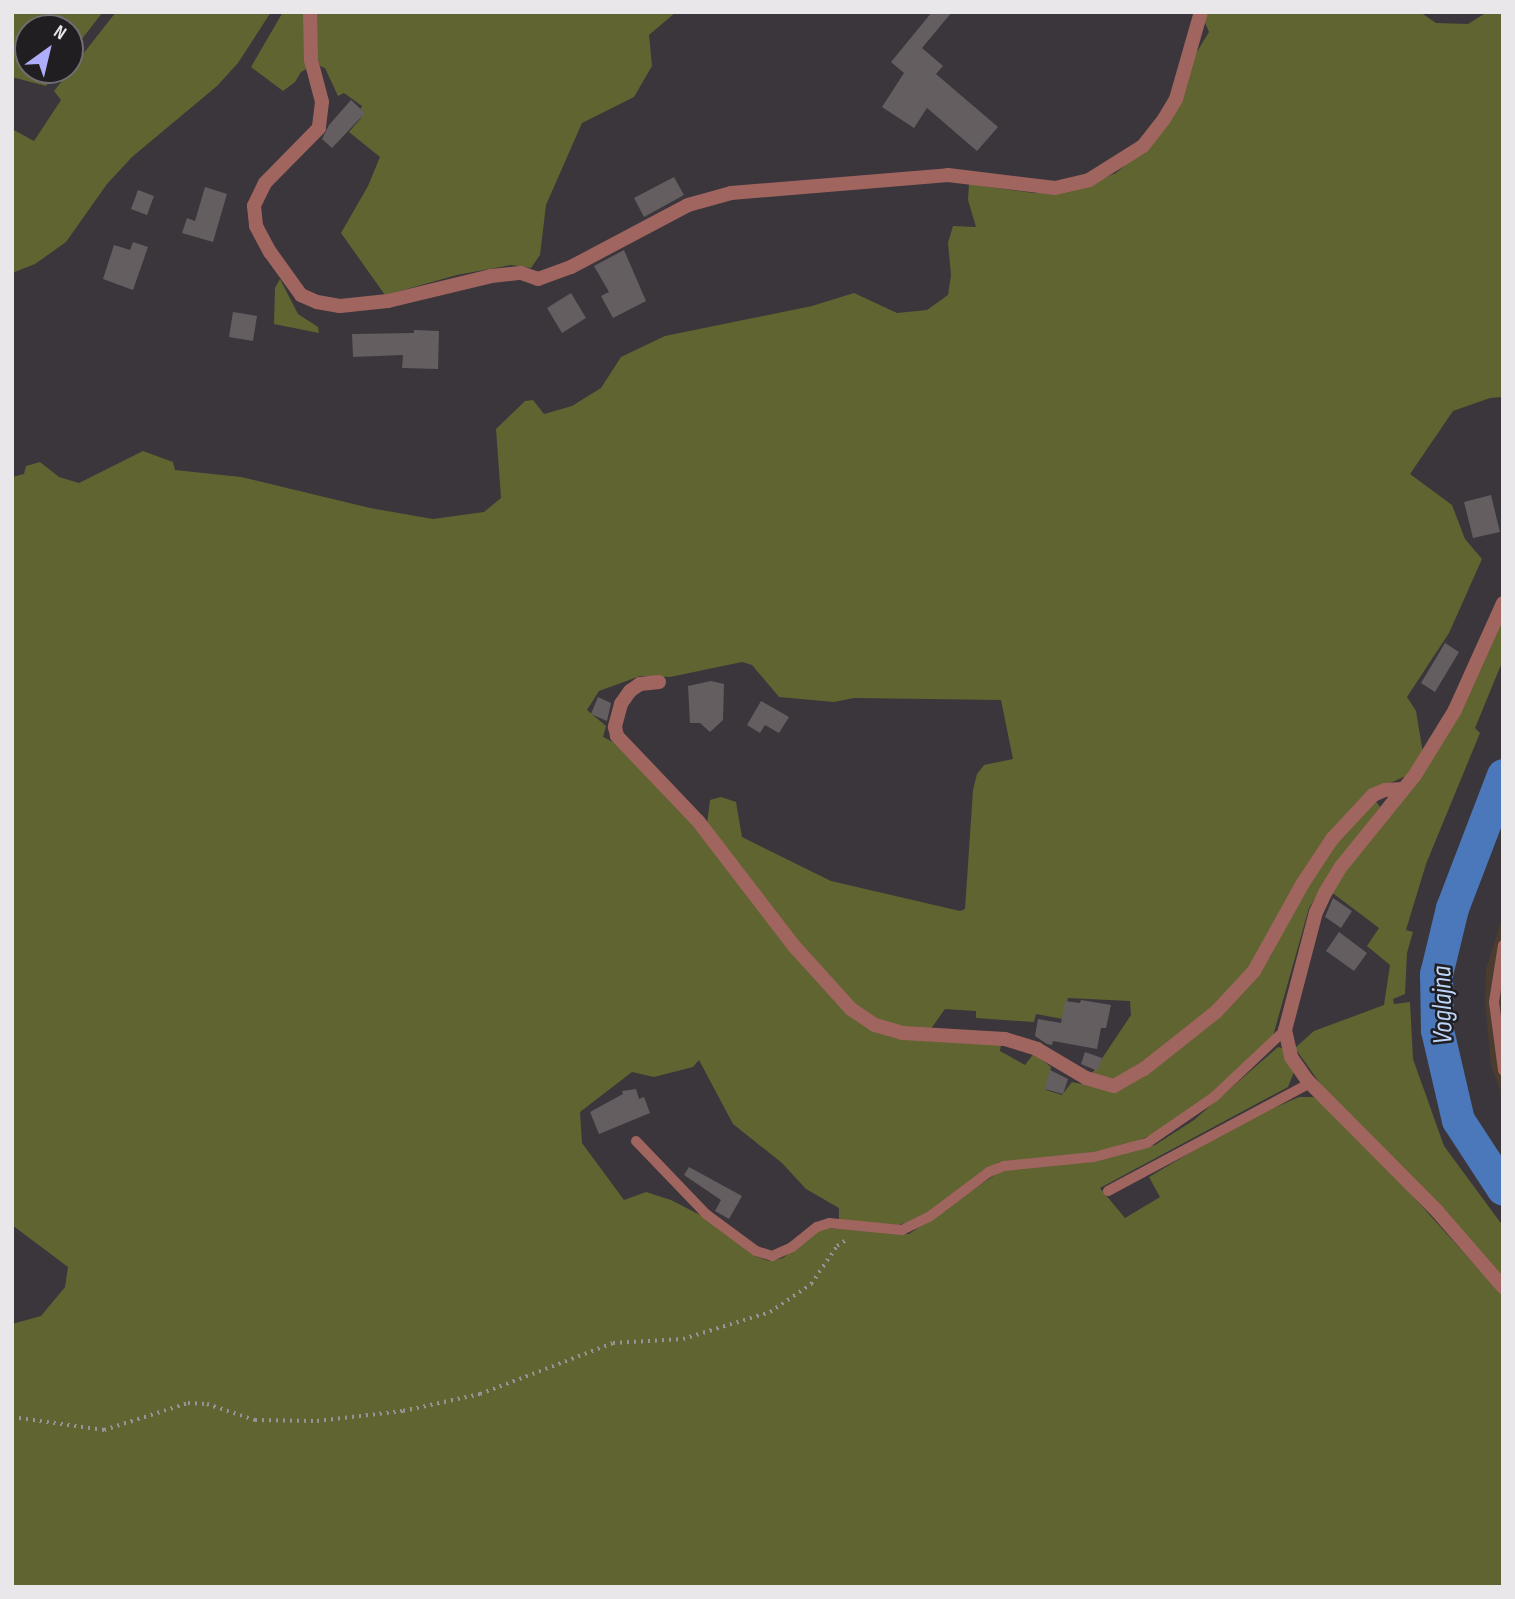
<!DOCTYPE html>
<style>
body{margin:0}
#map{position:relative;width:1515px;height:1599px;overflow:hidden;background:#3a363b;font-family:"Sofia Sans Condensed",sans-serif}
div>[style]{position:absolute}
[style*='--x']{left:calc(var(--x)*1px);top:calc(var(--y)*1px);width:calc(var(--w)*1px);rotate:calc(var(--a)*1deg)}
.industrial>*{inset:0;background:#4a3d2f}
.green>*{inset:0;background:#606431}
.river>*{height:33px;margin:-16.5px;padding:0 16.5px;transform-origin:16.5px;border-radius:16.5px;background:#4a78ba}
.building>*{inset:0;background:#655e61}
.path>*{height:3.5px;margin-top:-1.75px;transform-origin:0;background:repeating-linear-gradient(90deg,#979398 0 2px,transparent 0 7px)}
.service>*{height:10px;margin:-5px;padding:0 5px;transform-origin:5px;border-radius:5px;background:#a16560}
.minor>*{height:14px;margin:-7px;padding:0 7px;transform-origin:7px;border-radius:7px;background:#a16560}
span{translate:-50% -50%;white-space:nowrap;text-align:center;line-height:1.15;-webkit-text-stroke:5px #201e21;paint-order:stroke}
.water-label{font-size:28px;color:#bcd6fa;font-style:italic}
.frame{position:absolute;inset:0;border:14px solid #eae7eb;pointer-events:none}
.north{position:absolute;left:14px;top:14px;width:70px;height:70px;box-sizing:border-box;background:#201e21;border:2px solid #716e72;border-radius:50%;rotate:34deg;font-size:19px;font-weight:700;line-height:28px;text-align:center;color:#eae7eb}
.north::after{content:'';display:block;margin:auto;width:24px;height:32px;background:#afaefa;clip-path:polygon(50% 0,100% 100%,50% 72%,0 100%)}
</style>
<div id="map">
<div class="industrial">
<div style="clip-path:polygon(1503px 916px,1503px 1097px,1491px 1066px,1485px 1000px,1486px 969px)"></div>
</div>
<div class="green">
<div style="clip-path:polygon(12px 12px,103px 12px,70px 54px,70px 28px,28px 28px,28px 70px,58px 70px,46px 86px,12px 77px)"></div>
<div style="clip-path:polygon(116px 12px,271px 12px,238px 63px,217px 86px,132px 157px,107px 184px,66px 242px,35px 264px,12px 273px,12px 129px,34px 141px,61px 100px,54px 91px)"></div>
<div style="clip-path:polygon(283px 12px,305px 12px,310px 67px,301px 72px,295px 82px,283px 91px,251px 67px)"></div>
<div style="clip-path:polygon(313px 12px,676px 12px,649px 35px,652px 66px,634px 97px,582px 123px,546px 205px,540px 255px,531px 268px,511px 265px,457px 275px,385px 295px,341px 233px,368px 186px,380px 157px,349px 132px,361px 118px,358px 113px,362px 106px,344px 93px,338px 96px,325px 68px,320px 66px,314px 45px)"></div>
<div style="clip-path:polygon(1205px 12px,1420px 12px,1436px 23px,1468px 24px,1487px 12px,1503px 12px,1503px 397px,1490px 398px,1453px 411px,1410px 474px,1452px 505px,1465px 539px,1482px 559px,1449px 633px,1407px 697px,1416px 711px,1423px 753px,1408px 775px,1372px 791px,1330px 838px,1299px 881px,1250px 970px,1201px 1020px,1143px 1064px,1113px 1082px,1091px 1075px,1131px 1015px,1130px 1001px,1068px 998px,1063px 1019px,1036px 1014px,1034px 1022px,976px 1018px,976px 1011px,945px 1009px,930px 1030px,907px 1029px,877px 1022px,854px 1006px,805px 954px,707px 824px,710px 800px,721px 797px,736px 802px,742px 837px,831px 881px,960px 911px,965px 909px,973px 790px,977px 774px,984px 765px,1013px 759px,1001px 700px,854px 698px,834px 702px,779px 697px,752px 665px,742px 662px,670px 677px,640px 676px,599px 691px,587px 710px,606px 726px,603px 737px,619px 745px,696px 823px,790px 948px,848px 1011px,871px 1028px,891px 1035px,1001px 1044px,1000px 1051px,1025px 1065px,1034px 1053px,1051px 1067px,1046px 1090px,1062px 1095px,1072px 1082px,1113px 1091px,1145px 1075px,1220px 1014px,1270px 957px,1306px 884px,1335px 842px,1369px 802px,1375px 800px,1380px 807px,1335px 865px,1309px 908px,1273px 1036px,1232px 1079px,1163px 1131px,1109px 1151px,999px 1162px,935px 1209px,919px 1219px,898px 1225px,839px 1220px,839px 1208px,806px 1189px,782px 1163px,733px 1124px,699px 1060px,693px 1067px,654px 1077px,632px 1072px,580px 1112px,582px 1143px,624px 1200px,646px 1192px,671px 1200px,704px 1217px,755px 1256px,769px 1261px,783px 1258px,814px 1233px,827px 1228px,909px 1234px,1002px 1170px,1086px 1161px,1155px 1145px,1194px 1120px,1278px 1047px,1285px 1049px,1294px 1072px,1288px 1087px,1100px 1188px,1125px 1218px,1160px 1197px,1149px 1177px,1242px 1122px,1299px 1097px,1314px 1097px,1351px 1128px,1503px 1296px,1503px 1587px,12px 1587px,12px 1324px,41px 1316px,65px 1287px,68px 1267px,12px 1225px,12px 477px,24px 474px,26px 466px,40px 462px,59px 477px,79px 483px,143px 451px,173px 462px,175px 470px,241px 477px,370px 508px,433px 519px,484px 512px,501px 498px,496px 429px,525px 401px,533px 400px,544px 414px,572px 406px,601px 388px,621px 357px,665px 336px,812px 306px,854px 293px,897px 313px,927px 310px,948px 295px,951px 275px,948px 243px,953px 226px,976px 227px,968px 200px,969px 184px,1033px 193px,1058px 193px,1090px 184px,1116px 173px,1148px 146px,1177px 103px,1192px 60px,1209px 32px,1203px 18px)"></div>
<div style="clip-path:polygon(280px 279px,298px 314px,318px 327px,319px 333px,274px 324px,275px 288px)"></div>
<div style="clip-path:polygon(1503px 609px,1503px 660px,1475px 728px,1480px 733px,1426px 864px,1406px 930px,1413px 932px,1407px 953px,1405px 994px,1393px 999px,1394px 1004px,1410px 1002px,1413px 1059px,1444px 1146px,1503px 1226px,1503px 1279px,1324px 1089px,1295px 1048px,1314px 1031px,1384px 1005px,1390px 965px,1367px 946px,1379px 928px,1330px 891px,1418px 776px)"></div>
</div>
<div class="river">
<div style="--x:1503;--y:775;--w:142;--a:111"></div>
<div style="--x:1452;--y:908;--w:68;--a:103.6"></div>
<div style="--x:1436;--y:974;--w:56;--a:89"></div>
<div style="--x:1437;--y:1030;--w:92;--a:76.9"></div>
<div style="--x:1458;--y:1120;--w:82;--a:56.9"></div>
</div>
<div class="building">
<div style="clip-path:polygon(932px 12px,952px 12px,922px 48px,943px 66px,936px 74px,998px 127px,977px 151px,927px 108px,914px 128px,882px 107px,904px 73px,891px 62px)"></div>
<div style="clip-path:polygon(351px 100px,365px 113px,332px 148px,322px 139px,329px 125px)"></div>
<div style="clip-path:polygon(674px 177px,684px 195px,644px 217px,634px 198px)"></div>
<div style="clip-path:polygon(205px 187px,227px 194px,213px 242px,182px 233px,187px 218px,195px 221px)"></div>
<div style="clip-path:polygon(138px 190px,154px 196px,147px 215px,131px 209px)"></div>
<div style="clip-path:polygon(133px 242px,148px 247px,133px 290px,103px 279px,114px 245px,130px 250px)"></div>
<div style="clip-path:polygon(624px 250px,646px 301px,613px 318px,601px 296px,609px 292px,594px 266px)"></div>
<div style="clip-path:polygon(571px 293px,586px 318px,562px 333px,547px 308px)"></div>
<div style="clip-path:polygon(233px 312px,257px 316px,253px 341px,229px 337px)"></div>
<div style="clip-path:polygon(414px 330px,439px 331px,438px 369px,402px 368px,403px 355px,353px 357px,352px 334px,414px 333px)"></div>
<div style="clip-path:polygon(1491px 495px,1500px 532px,1473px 538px,1464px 502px)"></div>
<div style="clip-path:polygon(1445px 643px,1459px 652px,1435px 692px,1421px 683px)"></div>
<div style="clip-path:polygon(711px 681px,724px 684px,723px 720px,710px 732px,700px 723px,690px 723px,688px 686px)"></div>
<div style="clip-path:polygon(598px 697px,611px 703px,607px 721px,591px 714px)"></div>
<div style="clip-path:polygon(761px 701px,789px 717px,779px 733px,765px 725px,760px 733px,747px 725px)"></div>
<div style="clip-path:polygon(1333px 898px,1352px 911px,1341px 928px,1325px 917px)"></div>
<div style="clip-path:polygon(1339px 932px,1367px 953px,1354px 971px,1326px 951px)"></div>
<div style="clip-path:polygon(1081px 1000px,1111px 1005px,1106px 1028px,1101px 1028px,1097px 1049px,1053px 1041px,1052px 1045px,1047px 1044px,1035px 1036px,1038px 1019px,1061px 1023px,1065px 1001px,1080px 1003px)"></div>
<div style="clip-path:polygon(1085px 1052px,1102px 1058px,1098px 1071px,1081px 1064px)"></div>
<div style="clip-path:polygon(1050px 1070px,1068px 1079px,1063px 1094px,1045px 1089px)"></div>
<div style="clip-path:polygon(636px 1089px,639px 1099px,644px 1097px,650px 1113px,599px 1134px,590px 1112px,623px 1094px,622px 1091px)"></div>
<div style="clip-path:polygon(689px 1167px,742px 1196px,729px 1219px,715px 1211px,721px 1200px,684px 1175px)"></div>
</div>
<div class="path">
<div style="--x:12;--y:1417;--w:93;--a:8"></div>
<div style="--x:104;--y:1430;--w:88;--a:-17.8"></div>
<div style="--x:188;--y:1403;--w:19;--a:3"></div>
<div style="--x:207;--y:1404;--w:51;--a:18.4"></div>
<div style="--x:255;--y:1420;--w:62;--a:0.9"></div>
<div style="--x:317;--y:1421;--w:87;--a:-6.6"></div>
<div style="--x:403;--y:1411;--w:79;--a:-12.4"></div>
<div style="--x:480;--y:1394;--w:142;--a:-21"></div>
<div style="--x:613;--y:1343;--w:70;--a:-3.3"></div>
<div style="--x:683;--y:1339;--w:91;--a:-17.2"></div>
<div style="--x:770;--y:1312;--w:50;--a:-34.3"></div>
<div style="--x:811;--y:1284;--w:46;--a:-55.6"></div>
<div style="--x:837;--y:1246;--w:11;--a:-34"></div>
</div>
<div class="service">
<div style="--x:1503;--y:945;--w:58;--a:99"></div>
<div style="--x:1494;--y:1002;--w:69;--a:82.5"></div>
<div style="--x:636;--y:1141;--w:101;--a:46.2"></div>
<div style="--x:706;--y:1214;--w:62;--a:36.5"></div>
<div style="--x:756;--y:1251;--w:17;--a:17"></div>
<div style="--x:772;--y:1256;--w:22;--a:-24"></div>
<div style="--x:792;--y:1247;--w:32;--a:-39"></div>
<div style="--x:817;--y:1227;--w:13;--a:-18"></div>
<div style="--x:829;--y:1223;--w:73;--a:5.5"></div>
<div style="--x:902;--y:1230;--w:30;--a:-26"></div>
<div style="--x:929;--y:1217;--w:75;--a:-36.9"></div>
<div style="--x:989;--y:1172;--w:16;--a:-22"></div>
<div style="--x:1004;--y:1166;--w:90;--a:-5.7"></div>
<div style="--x:1094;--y:1157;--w:55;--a:-14.8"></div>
<div style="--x:1147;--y:1143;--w:81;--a:-34.5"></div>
<div style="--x:1214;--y:1097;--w:98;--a:-43.3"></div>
<div style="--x:1108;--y:1191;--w:229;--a:-28.1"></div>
</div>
<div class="minor">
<div style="--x:310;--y:12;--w:48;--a:88.8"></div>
<div style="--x:311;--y:60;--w:43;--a:75.3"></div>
<div style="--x:322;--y:102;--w:26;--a:97"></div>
<div style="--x:319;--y:128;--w:77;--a:134.5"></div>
<div style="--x:265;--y:183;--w:25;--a:116"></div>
<div style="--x:254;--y:206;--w:20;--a:84"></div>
<div style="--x:256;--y:226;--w:30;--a:62"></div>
<div style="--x:270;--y:252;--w:53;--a:54.2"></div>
<div style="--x:301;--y:295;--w:17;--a:24"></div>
<div style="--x:317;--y:302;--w:23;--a:10"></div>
<div style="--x:340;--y:306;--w:48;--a:-5.9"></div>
<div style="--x:388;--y:301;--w:106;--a:-13.6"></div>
<div style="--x:491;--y:276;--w:30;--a:-6"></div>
<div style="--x:521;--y:273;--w:18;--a:19"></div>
<div style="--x:538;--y:279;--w:35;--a:-20"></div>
<div style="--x:571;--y:267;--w:132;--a:-27.9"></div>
<div style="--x:688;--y:205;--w:45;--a:-15.6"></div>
<div style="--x:731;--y:193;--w:218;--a:-4.7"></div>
<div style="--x:948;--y:175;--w:108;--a:6.9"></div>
<div style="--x:1055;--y:188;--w:35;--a:-13"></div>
<div style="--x:1089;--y:180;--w:64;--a:-32.2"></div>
<div style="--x:1143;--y:146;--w:34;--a:-52"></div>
<div style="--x:1164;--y:119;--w:23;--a:-59"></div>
<div style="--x:1176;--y:99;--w:91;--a:-74"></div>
<div style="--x:1503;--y:603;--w:117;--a:114.2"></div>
<div style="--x:1455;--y:710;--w:76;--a:121.6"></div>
<div style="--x:1415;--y:775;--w:119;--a:128.9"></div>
<div style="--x:1340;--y:868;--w:29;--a:121"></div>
<div style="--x:1325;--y:893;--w:21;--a:115"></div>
<div style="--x:1316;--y:912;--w:122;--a:104.7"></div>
<div style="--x:1285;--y:1030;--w:28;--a:77"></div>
<div style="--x:1291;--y:1057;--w:28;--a:55"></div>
<div style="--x:1307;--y:1080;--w:185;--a:45.2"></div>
<div style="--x:1437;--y:1211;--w:101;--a:49"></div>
<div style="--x:659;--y:682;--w:19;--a:174"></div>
<div style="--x:640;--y:684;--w:12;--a:145"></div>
<div style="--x:630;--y:691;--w:16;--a:125"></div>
<div style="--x:621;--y:704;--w:24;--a:105"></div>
<div style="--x:615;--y:727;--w:9;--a:77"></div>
<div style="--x:617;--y:736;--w:117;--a:46.4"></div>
<div style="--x:698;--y:821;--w:158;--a:52.5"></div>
<div style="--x:794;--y:946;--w:85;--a:47.9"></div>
<div style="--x:851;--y:1009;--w:29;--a:34"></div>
<div style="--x:875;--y:1025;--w:29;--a:16"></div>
<div style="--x:903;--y:1033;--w:102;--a:3.4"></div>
<div style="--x:1005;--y:1039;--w:34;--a:17"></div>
<div style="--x:1037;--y:1049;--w:57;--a:30.6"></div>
<div style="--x:1086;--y:1078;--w:29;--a:16"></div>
<div style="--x:1114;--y:1086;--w:34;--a:-30"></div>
<div style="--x:1144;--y:1069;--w:92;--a:-38.4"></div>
<div style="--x:1216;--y:1012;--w:56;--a:-47.2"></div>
<div style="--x:1254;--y:971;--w:101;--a:-60.9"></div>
<div style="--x:1303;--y:883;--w:53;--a:-56.6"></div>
<div style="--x:1332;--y:839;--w:60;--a:-47"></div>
<div style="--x:1373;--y:795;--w:13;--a:-23"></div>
<div style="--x:1385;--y:790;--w:18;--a:-3"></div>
</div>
<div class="water-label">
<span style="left:1443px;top:1005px;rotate:-91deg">Voglajna</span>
</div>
<div class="frame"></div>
<div class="north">N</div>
</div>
